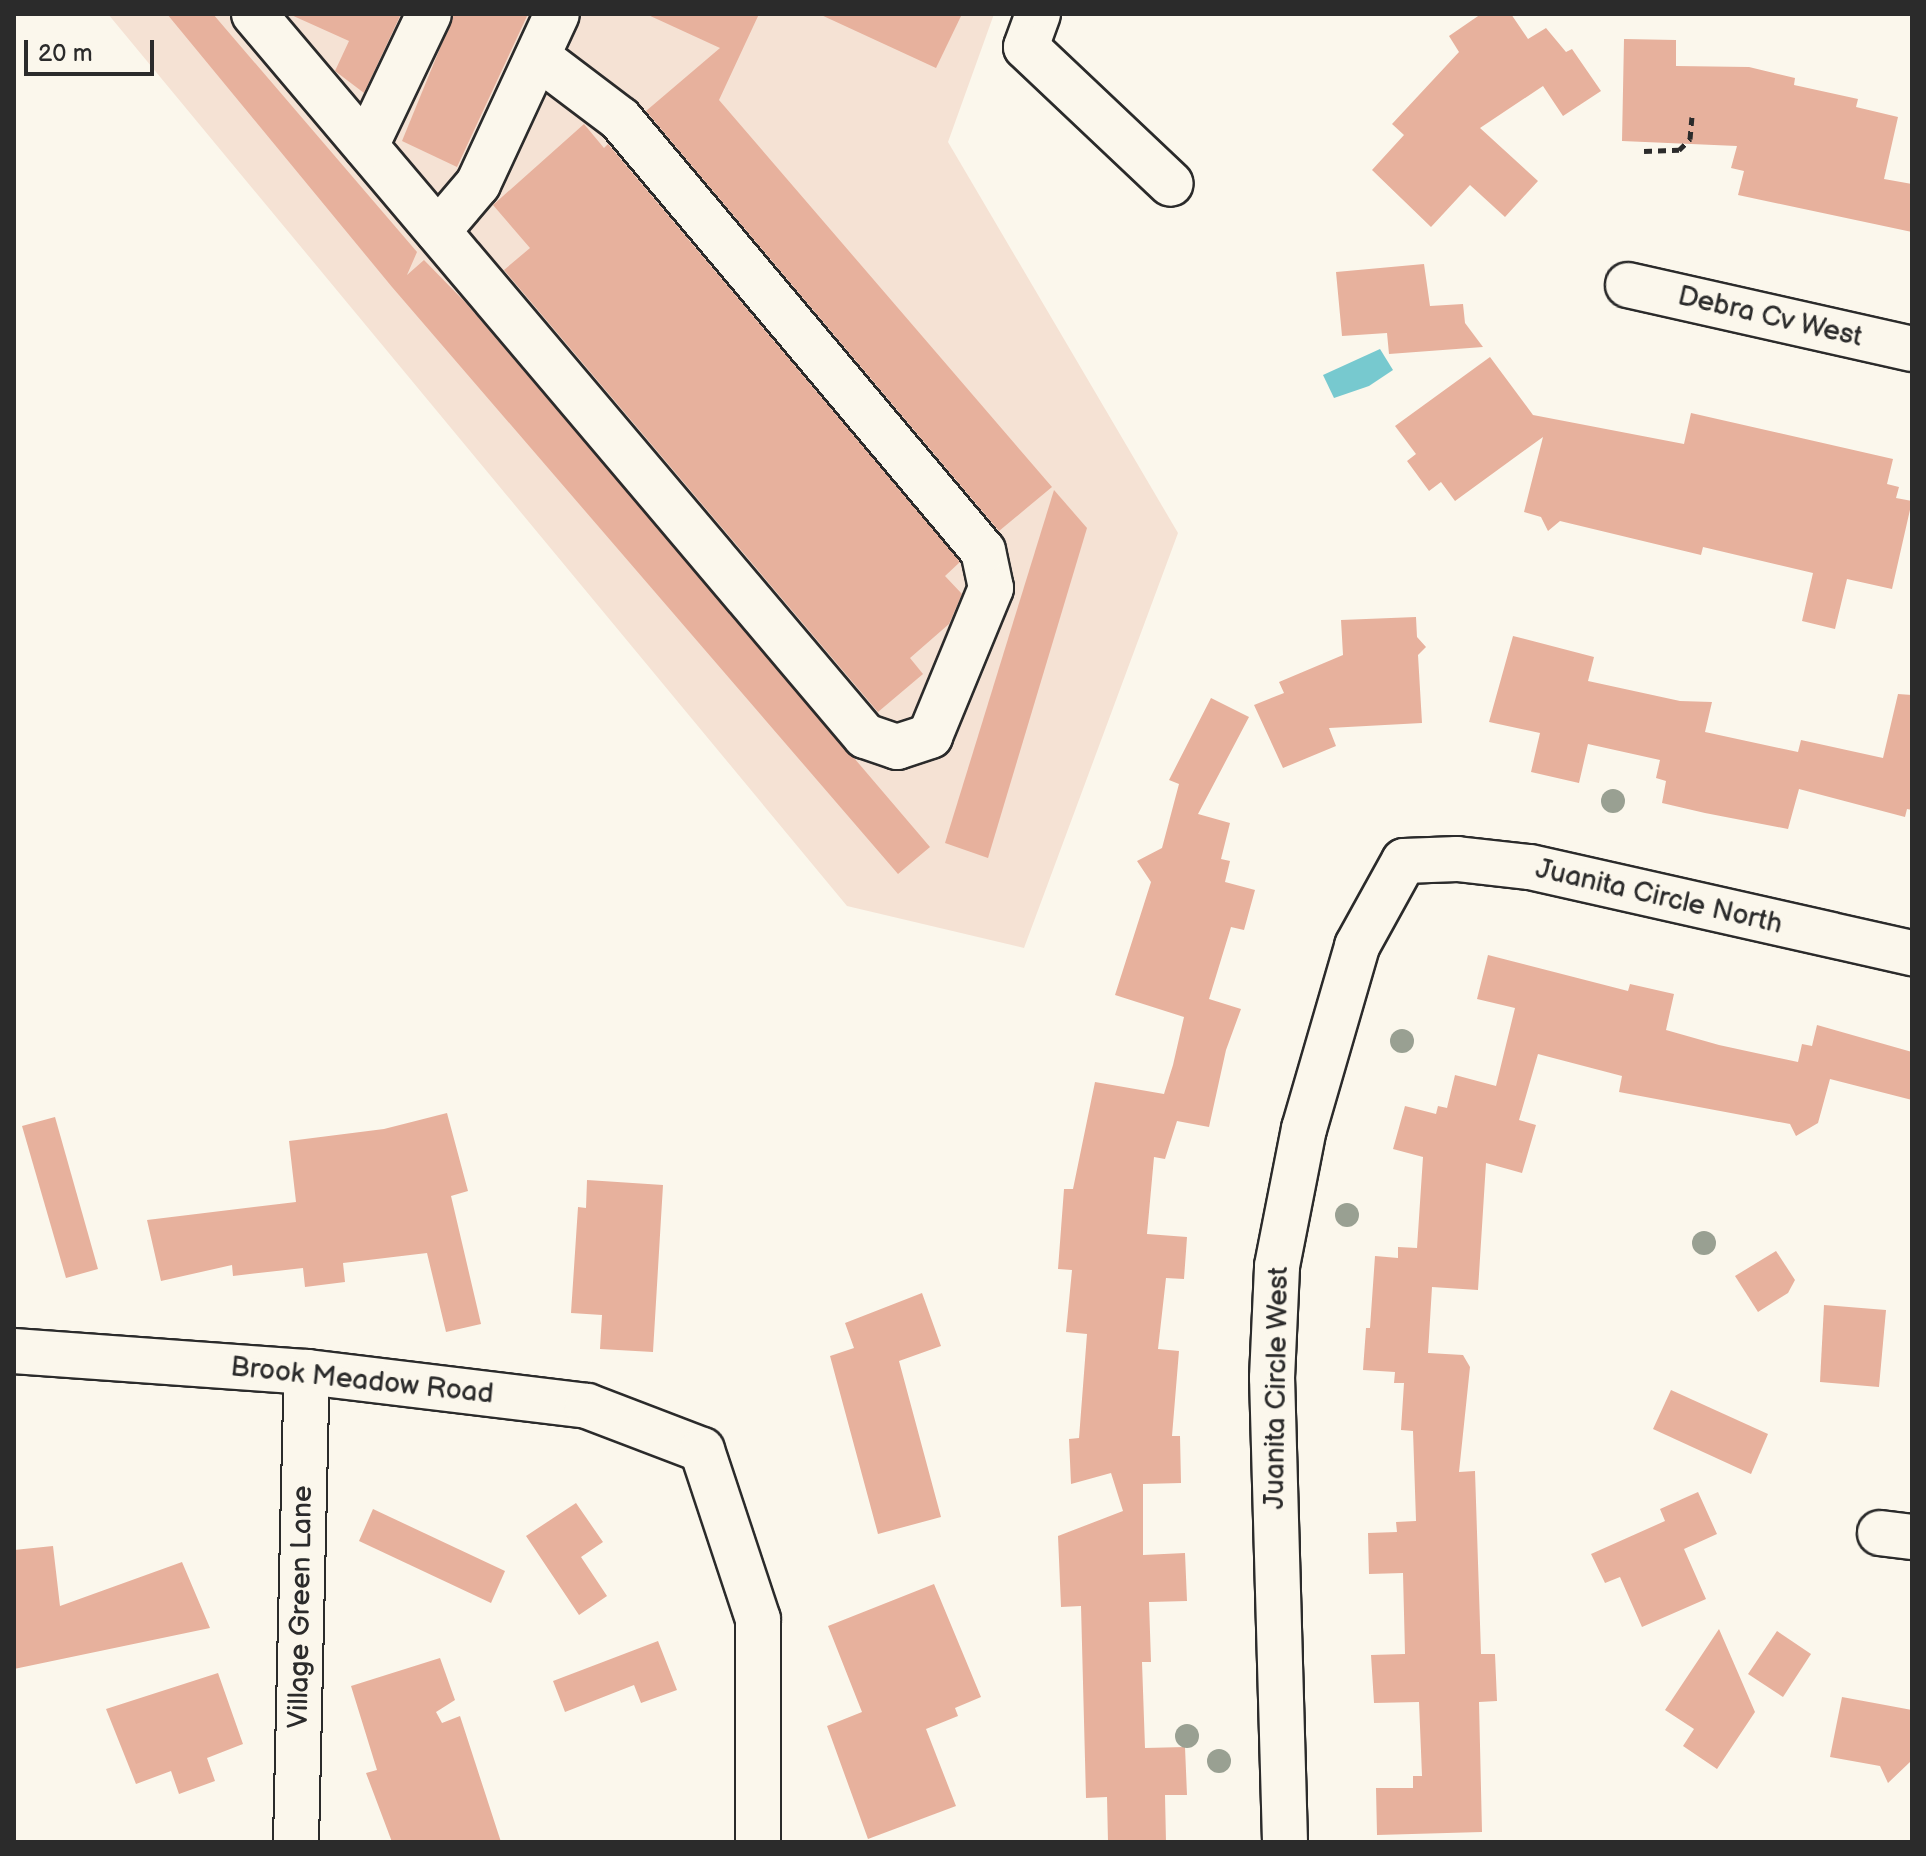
<!DOCTYPE html>
<style>
body{margin:0}
#map{position:relative;width:1926px;height:1856px;overflow:hidden;background:#fbf7ec;font-family:"Balsamiq Sans",sans-serif}
div>[style]{position:absolute}
[style*='--x']{left:calc(var(--x)*1px);top:calc(var(--y)*1px);width:calc(var(--w)*1px);rotate:calc(var(--a)*1deg)}
.built>*{inset:0;background:#f5e2d4}
.water>*{inset:0;background:#77c9cf}
.building>*{inset:0;background:#e7b19d}
.path>*{height:5px;margin-top:-2.5px;transform-origin:0;background:repeating-linear-gradient(90deg,#2b2b2b 0 8px,transparent 0 14px)}
.roads{filter:drop-shadow(2px 0 #2b2b2b) drop-shadow(-2px 0 #2b2b2b) drop-shadow(0 2px #2b2b2b) drop-shadow(0 -2px #2b2b2b)}
.minor>*{height:44px;margin:-22px;padding:0 22px;transform-origin:22px;border-radius:22px;background:#fbf7ec}
.trees>*{width:24px;height:24px;margin:-12px;border-radius:50%;background:#99a092}
span{translate:-50% -50%;white-space:nowrap;text-align:center;line-height:1.15;-webkit-text-stroke:8px #fbf7ec;paint-order:stroke}
.street-label{font-size:28px;color:#2b2b2b}
.frame{position:absolute;inset:0;border:16px solid #2b2b2b;pointer-events:none}
.scale{position:absolute;left:24px;top:40px;width:130px;height:36px;box-sizing:border-box;border:4px solid #2b2b2b;border-top:0;padding-left:10px;font-size:24px;line-height:28px;white-space:nowrap;color:#2b2b2b;-webkit-text-stroke:6px #fbf7ec;paint-order:stroke}
</style>
<div id="map">
<div class="built">
<div style="clip-path:polygon(108px 14px,994px 14px,948px 142px,1178px 533px,1024px 948px,847px 906px)"></div>
</div>
<div class="water">
<div style="clip-path:polygon(1380px 349px,1393px 370px,1369px 386px,1334px 398px,1323px 375px)"></div>
</div>
<div class="building">
<div style="clip-path:polygon(167px 14px,213px 14px,417px 252px,407px 275px,424px 260px,465px 302px,930px 847px,898px 874px,392px 287px)"></div>
<div style="clip-path:polygon(289px 14px,401px 14px,364px 93px,335px 71px,349px 41px)"></div>
<div style="clip-path:polygon(454px 14px,528px 14px,457px 167px,402px 141px)"></div>
<div style="clip-path:polygon(646px 14px,759px 14px,719px 100px,1052px 487px,999px 531px,646px 111px,720px 48px)"></div>
<div style="clip-path:polygon(819px 14px,962px 14px,936px 68px)"></div>
<div style="clip-path:polygon(1481px 14px,1511px 14px,1528px 39px,1546px 28px,1566px 52px,1572px 49px,1601px 91px,1563px 116px,1543px 86px,1480px 128px,1538px 181px,1505px 217px,1470px 185px,1431px 227px,1372px 170px,1404px 135px,1392px 124px,1459px 52px,1449px 36px)"></div>
<div style="clip-path:polygon(1624px 39px,1676px 40px,1676px 66px,1749px 67px,1795px 78px,1794px 85px,1858px 99px,1856px 107px,1898px 117px,1884px 179px,1912px 184px,1912px 232px,1738px 195px,1744px 171px,1731px 168px,1737px 146px,1622px 141px)"></div>
<div style="clip-path:polygon(584px 124px,604px 148px,608px 144px,960px 562px,945px 576px,962px 594px,949px 624px,910px 658px,923px 674px,878px 712px,504px 270px,530px 248px,493px 205px)"></div>
<div style="clip-path:polygon(1424px 264px,1430px 306px,1463px 304px,1465px 323px,1483px 347px,1389px 354px,1387px 333px,1342px 336px,1336px 272px)"></div>
<div style="clip-path:polygon(1490px 357px,1533px 415px,1684px 444px,1691px 413px,1893px 459px,1887px 484px,1899px 487px,1896px 498px,1912px 501px,1892px 589px,1847px 579px,1835px 629px,1802px 621px,1813px 573px,1703px 547px,1701px 555px,1560px 521px,1548px 531px,1541px 517px,1524px 512px,1543px 437px,1455px 501px,1441px 482px,1429px 491px,1407px 461px,1416px 454px,1395px 426px)"></div>
<div style="clip-path:polygon(1054px 490px,1087px 528px,988px 858px,945px 843px)"></div>
<div style="clip-path:polygon(1416px 617px,1417px 637px,1426px 647px,1418px 655px,1422px 723px,1329px 728px,1336px 746px,1283px 768px,1254px 705px,1284px 693px,1279px 682px,1343px 655px,1341px 620px)"></div>
<div style="clip-path:polygon(1513px 636px,1594px 657px,1588px 681px,1680px 701px,1712px 702px,1705px 732px,1798px 752px,1801px 740px,1883px 758px,1898px 694px,1912px 695px,1912px 810px,1907px 809px,1905px 817px,1799px 789px,1788px 829px,1705px 813px,1662px 803px,1666px 781px,1656px 778px,1660px 760px,1588px 744px,1579px 783px,1531px 772px,1540px 733px,1489px 722px)"></div>
<div style="clip-path:polygon(1211px 698px,1249px 717px,1198px 814px,1230px 823px,1221px 859px,1230px 861px,1225px 882px,1255px 890px,1244px 930px,1231px 927px,1209px 999px,1241px 1009px,1226px 1050px,1209px 1127px,1177px 1121px,1165px 1159px,1154px 1157px,1147px 1234px,1187px 1237px,1184px 1279px,1166px 1278px,1158px 1349px,1179px 1351px,1172px 1436px,1180px 1436px,1181px 1483px,1143px 1484px,1143px 1555px,1185px 1553px,1187px 1601px,1149px 1602px,1151px 1662px,1142px 1662px,1145px 1748px,1185px 1747px,1187px 1795px,1165px 1795px,1166px 1842px,1108px 1842px,1107px 1797px,1086px 1798px,1081px 1606px,1061px 1607px,1058px 1536px,1123px 1511px,1111px 1473px,1071px 1484px,1069px 1439px,1079px 1438px,1087px 1334px,1066px 1332px,1072px 1270px,1058px 1269px,1064px 1189px,1073px 1189px,1095px 1082px,1164px 1094px,1173px 1065px,1184px 1017px,1115px 995px,1151px 882px,1137px 861px,1162px 848px,1179px 784px,1169px 780px)"></div>
<div style="clip-path:polygon(1488px 955px,1628px 991px,1630px 984px,1674px 994px,1666px 1030px,1719px 1045px,1798px 1062px,1802px 1044px,1812px 1046px,1817px 1025px,1912px 1052px,1912px 1100px,1830px 1079px,1818px 1123px,1796px 1136px,1790px 1124px,1619px 1092px,1622px 1076px,1538px 1054px,1519px 1120px,1536px 1125px,1522px 1173px,1486px 1163px,1478px 1290px,1432px 1287px,1428px 1353px,1463px 1355px,1470px 1367px,1459px 1472px,1475px 1471px,1481px 1654px,1495px 1654px,1497px 1701px,1479px 1702px,1482px 1832px,1377px 1835px,1376px 1788px,1413px 1788px,1413px 1776px,1422px 1776px,1419px 1702px,1374px 1703px,1371px 1655px,1405px 1654px,1403px 1573px,1369px 1574px,1368px 1533px,1397px 1532px,1396px 1522px,1416px 1521px,1413px 1431px,1401px 1430px,1404px 1383px,1394px 1383px,1395px 1372px,1363px 1370px,1366px 1328px,1370px 1328px,1375px 1256px,1398px 1258px,1398px 1247px,1417px 1248px,1423px 1157px,1393px 1149px,1405px 1106px,1436px 1114px,1438px 1106px,1447px 1108px,1455px 1075px,1496px 1086px,1515px 1008px,1477px 999px)"></div>
<div style="clip-path:polygon(447px 1113px,468px 1191px,451px 1196px,481px 1324px,446px 1332px,427px 1253px,343px 1263px,345px 1282px,305px 1287px,303px 1268px,233px 1276px,232px 1265px,161px 1281px,147px 1220px,296px 1202px,289px 1141px,384px 1129px)"></div>
<div style="clip-path:polygon(55px 1117px,98px 1269px,66px 1278px,22px 1126px)"></div>
<div style="clip-path:polygon(587px 1180px,663px 1185px,653px 1352px,600px 1349px,602px 1315px,571px 1313px,578px 1207px,586px 1208px)"></div>
<div style="clip-path:polygon(1776px 1251px,1795px 1280px,1788px 1293px,1758px 1312px,1735px 1276px)"></div>
<div style="clip-path:polygon(922px 1293px,941px 1346px,899px 1361px,941px 1517px,878px 1534px,830px 1356px,854px 1348px,845px 1323px)"></div>
<div style="clip-path:polygon(1824px 1305px,1886px 1310px,1879px 1387px,1820px 1382px)"></div>
<div style="clip-path:polygon(1671px 1390px,1768px 1434px,1751px 1474px,1653px 1429px)"></div>
<div style="clip-path:polygon(1698px 1492px,1717px 1534px,1684px 1549px,1706px 1599px,1642px 1627px,1620px 1577px,1605px 1583px,1591px 1554px,1665px 1521px,1660px 1509px)"></div>
<div style="clip-path:polygon(576px 1503px,603px 1542px,581px 1557px,607px 1596px,579px 1615px,526px 1536px)"></div>
<div style="clip-path:polygon(373px 1509px,505px 1571px,491px 1603px,359px 1541px)"></div>
<div style="clip-path:polygon(53px 1546px,60px 1606px,182px 1562px,210px 1628px,14px 1669px,14px 1550px)"></div>
<div style="clip-path:polygon(934px 1584px,981px 1697px,955px 1708px,958px 1716px,926px 1729px,956px 1806px,868px 1839px,827px 1726px,862px 1712px,828px 1626px)"></div>
<div style="clip-path:polygon(1719px 1629px,1755px 1712px,1717px 1769px,1683px 1746px,1694px 1729px,1665px 1710px)"></div>
<div style="clip-path:polygon(1777px 1631px,1811px 1654px,1783px 1697px,1748px 1674px)"></div>
<div style="clip-path:polygon(658px 1641px,677px 1690px,641px 1703px,634px 1685px,565px 1712px,553px 1681px)"></div>
<div style="clip-path:polygon(440px 1658px,455px 1700px,436px 1712px,442px 1723px,460px 1716px,501px 1842px,392px 1842px,366px 1773px,377px 1770px,351px 1686px)"></div>
<div style="clip-path:polygon(218px 1673px,243px 1744px,207px 1758px,215px 1781px,179px 1794px,171px 1771px,136px 1784px,106px 1709px)"></div>
<div style="clip-path:polygon(1842px 1697px,1912px 1710px,1910px 1762px,1888px 1783px,1880px 1766px,1830px 1757px)"></div>
</div>
<div class="path">
<div style="--x:1644;--y:151;--w:35;--a:-2"></div>
<div style="--x:1679;--y:150;--w:16;--a:-45"></div>
<div style="--x:1690;--y:139;--w:22;--a:-85"></div>
</div>
<div class="roads">
<div class="minor">
<div style="--x:254;--y:14;--w:946;--a:49.76"></div>
<div style="--x:865;--y:736;--w:34;--a:19"></div>
<div style="--x:897;--y:747;--w:35;--a:-18"></div>
<div style="--x:930;--y:736;--w:160;--a:-67.6"></div>
<div style="--x:991;--y:588;--w:38;--a:-102"></div>
<div style="--x:983;--y:551;--w:564;--a:-130.04"></div>
<div style="--x:620;--y:119;--w:103;--a:-142.9"></div>
<div style="--x:1038;--y:14;--w:35;--a:110"></div>
<div style="--x:1026;--y:47;--w:199;--a:43.4"></div>
<div style="--x:366;--y:146;--w:146;--a:-64.5"></div>
<div style="--x:438;--y:231;--w:62;--a:-49.6"></div>
<div style="--x:478;--y:184;--w:187;--a:-65.1"></div>
<div style="--x:1628;--y:285;--w:291;--a:12.7"></div>
<div style="--x:14;--y:1351;--w:294;--a:4.1"></div>
<div style="--x:307;--y:1372;--w:282;--a:6.9"></div>
<div style="--x:587;--y:1406;--w:123;--a:20.9"></div>
<div style="--x:702;--y:1450;--w:178;--a:71.7"></div>
<div style="--x:758;--y:1619;--w:223;--a:90"></div>
<div style="--x:1880;--y:1533;--w:32;--a:7"></div>
<div style="--x:296;--y:1842;--w:470;--a:-88.7"></div>
<div style="--x:1285;--y:1842;--w:464;--a:-91.6"></div>
<div style="--x:1272;--y:1378;--w:112;--a:-87.4"></div>
<div style="--x:1277;--y:1266;--w:140;--a:-78.9"></div>
<div style="--x:1304;--y:1129;--w:191;--a:-73.8"></div>
<div style="--x:1357;--y:946;--w:97;--a:-61.1"></div>
<div style="--x:1404;--y:861;--w:53;--a:-2.2"></div>
<div style="--x:1457;--y:859;--w:73;--a:6.3"></div>
<div style="--x:1530;--y:867;--w:392;--a:12.7"></div>
</div>
</div>
<div class="trees">
<div style="left:1613px;top:801px"></div>
<div style="left:1402px;top:1041px"></div>
<div style="left:1347px;top:1215px"></div>
<div style="left:1704px;top:1243px"></div>
<div style="left:1187px;top:1736px"></div>
<div style="left:1219px;top:1761px"></div>
</div>
<div class="street-label">
<span style="left:1770px;top:317px;rotate:13deg">Debra Cv West</span>
<span style="left:1659px;top:897px;rotate:13deg">Juanita Circle North</span>
<span style="left:362px;top:1381px;rotate:6deg">Brook Meadow Road</span>
<span style="left:1277px;top:1388px;rotate:-89deg">Juanita Circle West</span>
<span style="left:301px;top:1607px;rotate:-89deg">Village Green Lane</span>
</div>
<div class="frame"></div>
<div class="scale">20 m</div>
</div>
